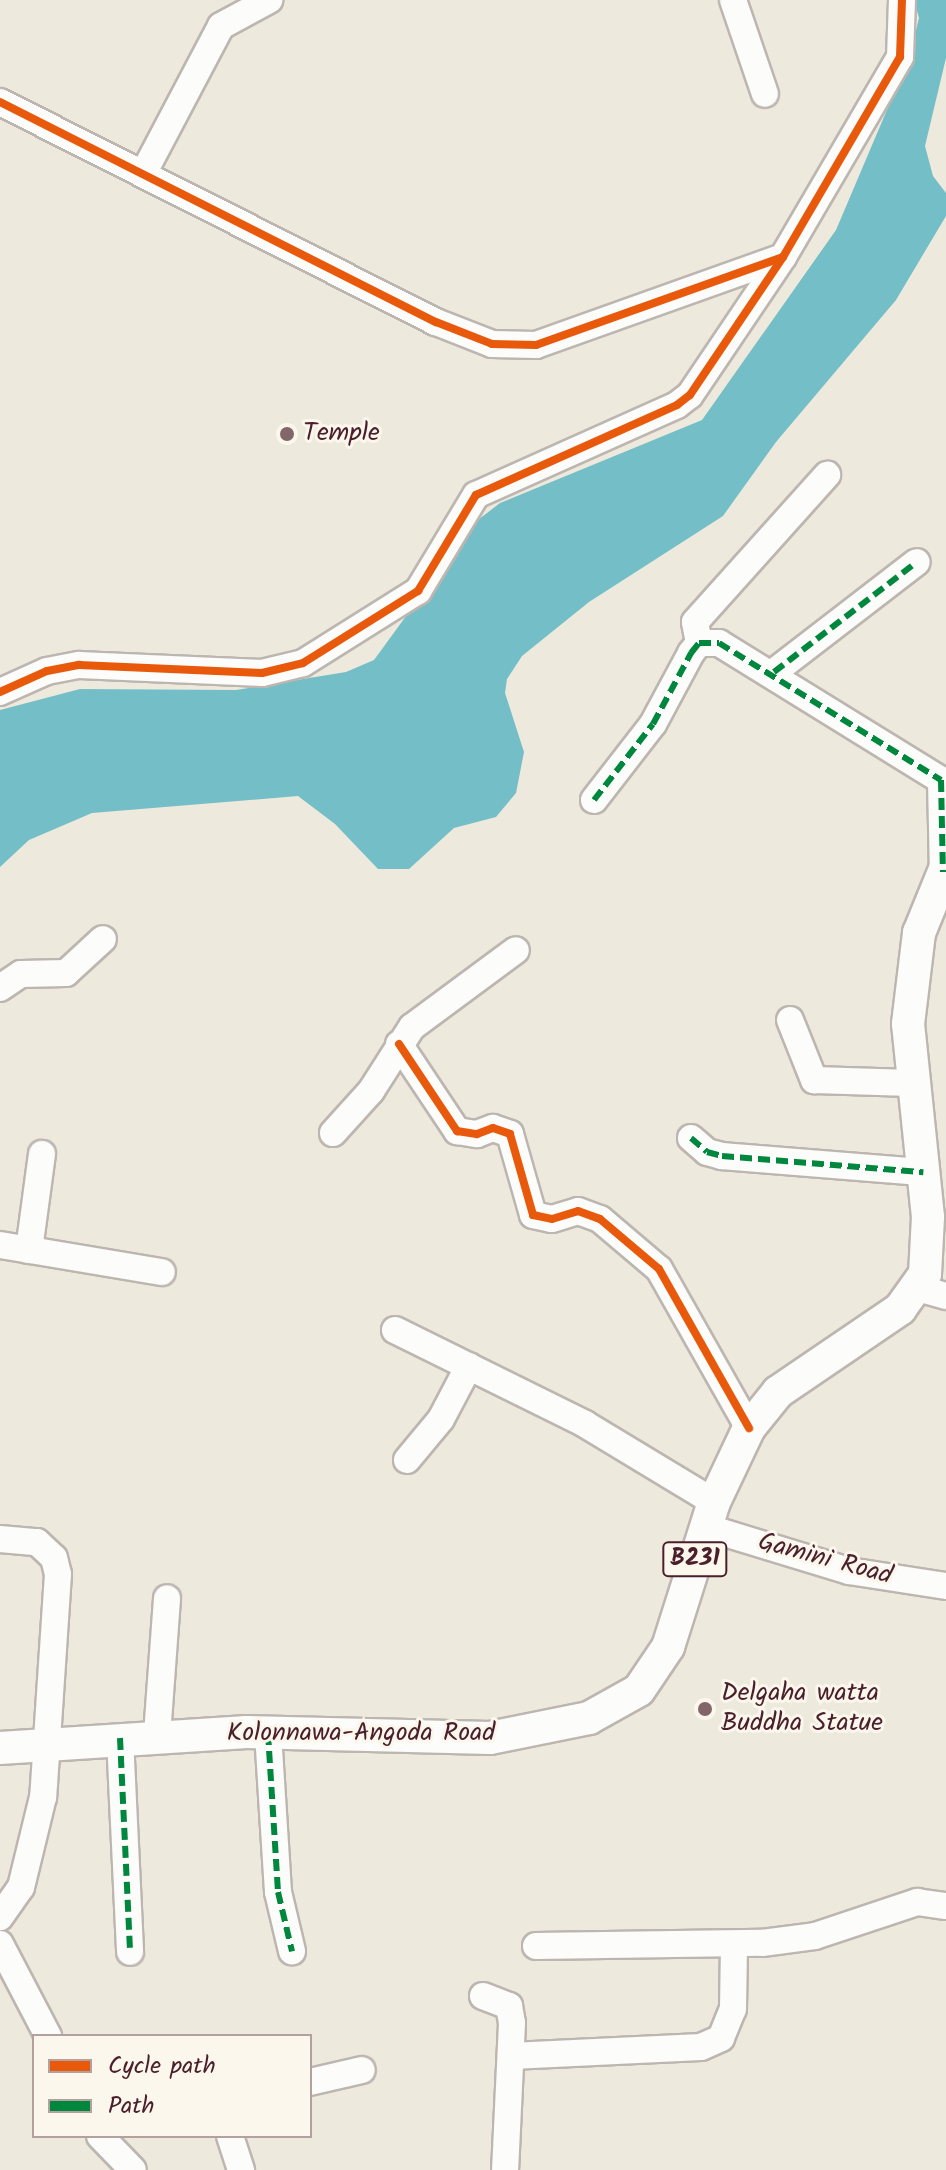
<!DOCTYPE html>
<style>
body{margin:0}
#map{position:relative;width:946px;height:2170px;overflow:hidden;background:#eee9dd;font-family:Kalam,sans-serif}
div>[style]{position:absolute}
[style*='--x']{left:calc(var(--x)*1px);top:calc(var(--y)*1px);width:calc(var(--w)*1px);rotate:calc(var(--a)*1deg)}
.water>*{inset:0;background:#74bfc7}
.roads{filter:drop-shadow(2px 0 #bdb6b0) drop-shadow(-2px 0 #bdb6b0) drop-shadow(0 2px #bdb6b0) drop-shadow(0 -2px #bdb6b0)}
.minor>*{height:26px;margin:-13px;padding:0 13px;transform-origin:13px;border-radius:13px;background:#fcfcfa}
.major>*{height:32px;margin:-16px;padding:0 16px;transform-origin:16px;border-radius:16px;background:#fcfcfa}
.quiet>*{height:6px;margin-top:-3px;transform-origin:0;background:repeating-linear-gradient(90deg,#00873e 0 12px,transparent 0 18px)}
.cycleway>*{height:8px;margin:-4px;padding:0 4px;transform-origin:4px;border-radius:4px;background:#e8590c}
.dots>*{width:22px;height:22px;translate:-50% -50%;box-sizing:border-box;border:4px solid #fbf7ec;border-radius:50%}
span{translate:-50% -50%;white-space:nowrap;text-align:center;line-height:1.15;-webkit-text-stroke:6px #fbf7ec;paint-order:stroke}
.shield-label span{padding:2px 6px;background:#fbf7ec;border:2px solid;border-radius:6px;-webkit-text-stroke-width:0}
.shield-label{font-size:24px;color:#4a1f2b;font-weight:700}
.poi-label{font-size:26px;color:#4a1f2b}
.left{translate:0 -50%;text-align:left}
.street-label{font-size:26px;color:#4a1f2b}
.legend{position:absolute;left:32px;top:2034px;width:280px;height:104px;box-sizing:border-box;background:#fbf7ec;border:2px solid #b4a19f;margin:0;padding:10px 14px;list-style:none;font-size:24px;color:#4a1f2b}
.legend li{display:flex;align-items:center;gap:16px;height:40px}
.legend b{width:40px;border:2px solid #b4a19f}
</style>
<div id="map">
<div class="water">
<div style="clip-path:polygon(914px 0,946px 0,946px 58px,925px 146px,933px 176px,946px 193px,946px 216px,896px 300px,776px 442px,723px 516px,589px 602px,522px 656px,507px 679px,505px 693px,524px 752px,516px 793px,496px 817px,454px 828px,409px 869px,378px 869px,335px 824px,298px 796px,92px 813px,29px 840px,0 867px,0 710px,80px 689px,236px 690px,346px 672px,374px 660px,474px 523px,500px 503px,702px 420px,836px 230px,909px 58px,919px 18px)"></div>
</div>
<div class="roads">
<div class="minor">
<div style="--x:733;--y:0;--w:99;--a:71.2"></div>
<div style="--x:0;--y:102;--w:488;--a:26.8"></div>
<div style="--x:436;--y:322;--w:60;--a:21.4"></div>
<div style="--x:492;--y:344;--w:44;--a:1.3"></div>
<div style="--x:536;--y:345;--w:262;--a:-19.6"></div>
<div style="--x:143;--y:174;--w:167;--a:-62.2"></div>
<div style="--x:221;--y:26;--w:55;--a:-28.4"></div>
<div style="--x:699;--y:643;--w:21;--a:-101"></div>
<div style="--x:695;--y:622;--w:198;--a:-48.1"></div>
<div style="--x:774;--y:672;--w:180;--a:-37.6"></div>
<div style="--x:0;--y:692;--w:51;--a:-24.1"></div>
<div style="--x:47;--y:671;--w:33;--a:-11"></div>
<div style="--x:79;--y:665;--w:183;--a:2.5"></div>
<div style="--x:262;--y:673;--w:42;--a:-13.7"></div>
<div style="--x:303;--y:663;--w:136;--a:-32.1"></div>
<div style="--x:418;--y:591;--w:112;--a:-58.9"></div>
<div style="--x:476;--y:495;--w:220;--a:-24.1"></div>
<div style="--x:677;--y:405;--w:16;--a:-38"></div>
<div style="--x:690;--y:395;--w:166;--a:-56"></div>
<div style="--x:783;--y:257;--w:232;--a:-59.7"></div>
<div style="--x:900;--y:57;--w:57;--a:-88"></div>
<div style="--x:594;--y:800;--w:96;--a:-52.2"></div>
<div style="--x:653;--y:724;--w:81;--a:-61.8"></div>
<div style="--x:691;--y:653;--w:13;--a:-51"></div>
<div style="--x:699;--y:643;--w:20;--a:0"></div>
<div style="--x:719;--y:643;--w:261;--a:31.7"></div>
<div style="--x:941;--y:780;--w:92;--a:88.8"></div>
<div style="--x:0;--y:988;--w:25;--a:-34"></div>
<div style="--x:21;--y:974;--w:45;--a:-1.3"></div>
<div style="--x:66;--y:973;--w:50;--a:-42.6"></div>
<div style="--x:790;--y:1020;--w:65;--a:68.2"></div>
<div style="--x:814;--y:1080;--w:97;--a:1.8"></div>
<div style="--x:399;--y:1044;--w:105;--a:56.3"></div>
<div style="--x:457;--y:1131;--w:20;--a:9"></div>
<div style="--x:477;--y:1134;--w:17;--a:-21"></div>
<div style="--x:493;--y:1128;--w:18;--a:19"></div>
<div style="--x:510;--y:1134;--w:84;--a:74.1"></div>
<div style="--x:533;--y:1215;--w:19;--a:12"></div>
<div style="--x:552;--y:1219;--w:27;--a:-17"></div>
<div style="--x:578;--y:1211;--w:23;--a:20"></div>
<div style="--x:600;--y:1219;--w:77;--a:40.3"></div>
<div style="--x:659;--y:1269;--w:183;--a:60.5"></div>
<div style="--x:333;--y:1133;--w:57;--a:-47.9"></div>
<div style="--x:371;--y:1091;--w:76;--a:-57.4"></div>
<div style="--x:412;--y:1027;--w:129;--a:-36.5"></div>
<div style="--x:691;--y:1138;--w:21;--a:41"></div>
<div style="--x:707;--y:1152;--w:16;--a:15"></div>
<div style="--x:722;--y:1156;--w:202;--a:4.6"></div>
<div style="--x:0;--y:1245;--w:164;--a:9.5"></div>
<div style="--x:29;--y:1250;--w:97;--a:-82.3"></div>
<div style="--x:918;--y:1288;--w:29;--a:16"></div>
<div style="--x:395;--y:1330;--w:212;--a:26.3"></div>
<div style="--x:585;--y:1424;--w:151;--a:31.2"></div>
<div style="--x:407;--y:1460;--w:53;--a:-50.3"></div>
<div style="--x:441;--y:1419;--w:60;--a:-62.2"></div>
<div style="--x:705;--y:1527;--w:151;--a:17"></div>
<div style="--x:849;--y:1571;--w:98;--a:8.8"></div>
<div style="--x:0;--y:1539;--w:37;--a:5"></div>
<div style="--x:37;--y:1542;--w:23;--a:43"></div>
<div style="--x:54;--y:1558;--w:16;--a:76"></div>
<div style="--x:58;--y:1574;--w:224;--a:93.8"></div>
<div style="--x:43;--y:1797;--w:93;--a:103.7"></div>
<div style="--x:21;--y:1887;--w:37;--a:125"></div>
<div style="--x:268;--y:1733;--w:159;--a:86.4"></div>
<div style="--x:278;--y:1892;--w:61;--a:76.7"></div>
<div style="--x:157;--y:1735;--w:137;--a:-85.8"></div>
<div style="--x:120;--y:1738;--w:214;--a:87.3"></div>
<div style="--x:0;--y:1944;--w:104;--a:62.4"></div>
<div style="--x:536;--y:1946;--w:226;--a:-0.8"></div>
<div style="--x:762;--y:1943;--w:53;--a:-7.5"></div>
<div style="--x:815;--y:1936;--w:108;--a:-18.4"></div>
<div style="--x:917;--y:1902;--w:29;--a:8"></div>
<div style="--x:483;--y:1996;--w:28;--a:21"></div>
<div style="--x:509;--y:2006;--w:17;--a:80"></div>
<div style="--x:512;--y:2023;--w:147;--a:92.7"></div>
<div style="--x:511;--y:2056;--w:190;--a:-2.7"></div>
<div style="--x:701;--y:2047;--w:22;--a:-24"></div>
<div style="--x:721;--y:2038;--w:31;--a:-68"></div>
<div style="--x:733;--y:2009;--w:65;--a:-89.1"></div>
<div style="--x:310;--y:2082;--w:53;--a:-13"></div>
<div style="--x:100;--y:2136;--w:47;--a:45.9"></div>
<div style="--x:230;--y:2136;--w:36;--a:72"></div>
</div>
<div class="major">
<div style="--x:0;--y:1748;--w:247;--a:-3.7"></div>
<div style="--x:246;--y:1732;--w:244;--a:1.4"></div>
<div style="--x:490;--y:1738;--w:101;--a:-11.4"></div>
<div style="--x:589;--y:1718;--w:57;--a:-29.2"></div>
<div style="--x:639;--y:1690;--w:52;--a:-56"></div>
<div style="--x:668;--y:1647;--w:152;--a:-72.4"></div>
<div style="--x:714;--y:1502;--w:82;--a:-64.7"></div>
<div style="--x:749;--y:1428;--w:46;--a:-51.1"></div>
<div style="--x:778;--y:1392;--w:148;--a:-34.2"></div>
<div style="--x:900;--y:1309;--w:43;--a:-54.5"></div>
<div style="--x:925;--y:1274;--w:57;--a:-87"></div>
<div style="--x:928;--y:1217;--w:194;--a:-95.9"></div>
<div style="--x:908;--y:1024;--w:92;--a:-83.1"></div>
<div style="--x:919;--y:933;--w:71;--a:-67.8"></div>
</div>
</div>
<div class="quiet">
<div style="--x:774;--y:672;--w:180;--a:-37.6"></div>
<div style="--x:594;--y:800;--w:96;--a:-52.2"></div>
<div style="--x:653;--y:724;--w:81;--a:-61.8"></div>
<div style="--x:691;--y:653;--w:13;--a:-51"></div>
<div style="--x:699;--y:643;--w:20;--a:0"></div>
<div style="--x:719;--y:643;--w:261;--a:31.7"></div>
<div style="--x:941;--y:780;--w:92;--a:88.8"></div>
<div style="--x:691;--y:1138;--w:21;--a:41"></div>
<div style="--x:707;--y:1152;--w:16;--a:15"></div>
<div style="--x:722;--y:1156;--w:202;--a:4.6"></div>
<div style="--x:268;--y:1733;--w:159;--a:86.4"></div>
<div style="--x:278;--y:1892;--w:61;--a:76.7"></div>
<div style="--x:120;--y:1738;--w:214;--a:87.3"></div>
</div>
<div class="cycleway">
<div style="--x:0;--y:102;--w:488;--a:26.8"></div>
<div style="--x:436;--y:322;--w:60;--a:21.4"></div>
<div style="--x:492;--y:344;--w:44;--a:1.3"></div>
<div style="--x:536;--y:345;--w:262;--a:-19.6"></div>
<div style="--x:0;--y:692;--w:51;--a:-24.1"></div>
<div style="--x:47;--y:671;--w:33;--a:-11"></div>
<div style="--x:79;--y:665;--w:183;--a:2.5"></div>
<div style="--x:262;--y:673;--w:42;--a:-13.7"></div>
<div style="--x:303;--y:663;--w:136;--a:-32.1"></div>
<div style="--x:418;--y:591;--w:112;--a:-58.9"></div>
<div style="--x:476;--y:495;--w:220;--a:-24.1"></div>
<div style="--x:677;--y:405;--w:16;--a:-38"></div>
<div style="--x:690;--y:395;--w:166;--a:-56"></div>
<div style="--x:783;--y:257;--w:232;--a:-59.7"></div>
<div style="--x:900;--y:57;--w:57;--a:-88"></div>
<div style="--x:399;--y:1044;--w:105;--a:56.3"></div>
<div style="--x:457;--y:1131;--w:20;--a:9"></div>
<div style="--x:477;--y:1134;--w:17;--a:-21"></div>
<div style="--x:493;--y:1128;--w:18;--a:19"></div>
<div style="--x:510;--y:1134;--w:84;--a:74.1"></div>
<div style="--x:533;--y:1215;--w:19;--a:12"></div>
<div style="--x:552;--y:1219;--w:27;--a:-17"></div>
<div style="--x:578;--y:1211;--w:23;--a:20"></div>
<div style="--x:600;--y:1219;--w:77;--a:40.3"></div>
<div style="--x:659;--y:1269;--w:183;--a:60.5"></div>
</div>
<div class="dots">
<div style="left:287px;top:434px;background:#836669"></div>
<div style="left:705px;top:1709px;background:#836669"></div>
</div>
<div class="shield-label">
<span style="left:695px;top:1559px">B231</span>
</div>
<div class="poi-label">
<span class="left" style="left:303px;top:434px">Temple</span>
<span class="left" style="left:721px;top:1709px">Delgaha watta<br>Buddha Statue</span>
</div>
<div class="street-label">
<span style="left:825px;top:1560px;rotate:15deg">Gamini Road</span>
<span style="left:361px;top:1734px">Kolonnawa-Angoda Road</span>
</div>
<ul class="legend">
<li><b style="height:10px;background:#e8590c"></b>Cycle path</li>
<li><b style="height:10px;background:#00873e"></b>Path</li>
</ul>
</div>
